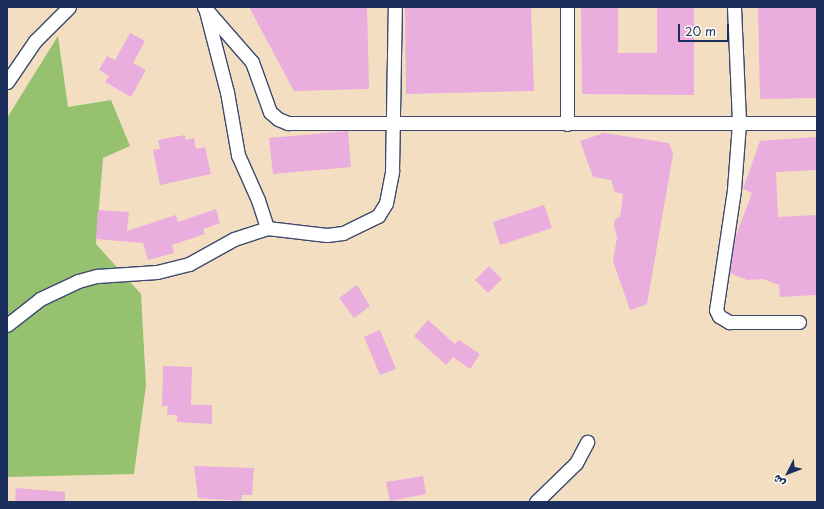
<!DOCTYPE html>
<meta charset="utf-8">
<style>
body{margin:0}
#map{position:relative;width:824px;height:509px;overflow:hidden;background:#f4dec1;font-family:"Playpen Sans","Playpen Sans Arabic",sans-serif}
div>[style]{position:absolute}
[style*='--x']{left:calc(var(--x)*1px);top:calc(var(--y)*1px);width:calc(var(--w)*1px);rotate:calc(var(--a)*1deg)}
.green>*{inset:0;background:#96c270}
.building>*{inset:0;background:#e9adde}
.roads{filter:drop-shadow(1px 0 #3c496d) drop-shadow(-1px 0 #3c496d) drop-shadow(0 1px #3c496d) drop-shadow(0 -1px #3c496d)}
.street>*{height:13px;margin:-6.5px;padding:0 6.5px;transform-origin:6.5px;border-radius:6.5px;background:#fff}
span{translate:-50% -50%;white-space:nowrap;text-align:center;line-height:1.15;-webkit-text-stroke:4px #fdfcf7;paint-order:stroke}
.frame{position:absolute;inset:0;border:8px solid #1b2f5e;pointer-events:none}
.north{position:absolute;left:768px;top:453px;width:40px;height:40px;-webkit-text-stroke:3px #fdfcf7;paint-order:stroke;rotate:228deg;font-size:11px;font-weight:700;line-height:16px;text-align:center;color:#1b2f5e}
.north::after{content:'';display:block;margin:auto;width:14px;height:18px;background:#1b2f5e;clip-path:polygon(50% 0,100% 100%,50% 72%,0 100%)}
.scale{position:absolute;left:678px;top:24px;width:51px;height:18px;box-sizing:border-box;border:2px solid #1b2f5e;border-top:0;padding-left:5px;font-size:12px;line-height:14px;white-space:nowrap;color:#1b2f5e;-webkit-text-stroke:3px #fdfcf7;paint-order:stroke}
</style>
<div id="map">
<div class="green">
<div style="clip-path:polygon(58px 36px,68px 107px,111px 100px,130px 146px,103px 158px,96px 244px,141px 294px,146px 385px,134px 474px,7px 477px,7px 118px)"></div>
</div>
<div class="building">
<div style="clip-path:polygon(249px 7px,367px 7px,369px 89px,294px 91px)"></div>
<div style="clip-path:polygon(405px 7px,531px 7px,534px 91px,406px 94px)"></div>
<div style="clip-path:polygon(581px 7px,618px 7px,618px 53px,657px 53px,657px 7px,694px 7px,694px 95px,582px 94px)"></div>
<div style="clip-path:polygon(758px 7px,817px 7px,817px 98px,760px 99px)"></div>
<div style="clip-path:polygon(130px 33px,145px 41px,133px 63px,146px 70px,131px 97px,105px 82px,109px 76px,99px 70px,107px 56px,115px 60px)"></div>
<div style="clip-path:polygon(348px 131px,351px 167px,273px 174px,269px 138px)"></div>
<div style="clip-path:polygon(604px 133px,669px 143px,673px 154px,647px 304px,630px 310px,613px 261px,617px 237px,614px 226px,615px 219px,620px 217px,623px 194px,615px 192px,611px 180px,593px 177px,580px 141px)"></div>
<div style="clip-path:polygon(185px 135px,186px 140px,194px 138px,196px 149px,205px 147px,211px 174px,160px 185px,153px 150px,160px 149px,158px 140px)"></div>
<div style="clip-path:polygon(817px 137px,817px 170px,776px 172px,778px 217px,817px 215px,817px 295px,780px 297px,779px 285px,763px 279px,747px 280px,730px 273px,735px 238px,752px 193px,743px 189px,760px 141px)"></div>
<div style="clip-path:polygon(544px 205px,552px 228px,500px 245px,493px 222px)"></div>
<div style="clip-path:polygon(216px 209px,220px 223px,203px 229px,205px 234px,172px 245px,174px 253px,148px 260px,143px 243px,96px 239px,98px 210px,129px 212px,127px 231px,176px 215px,178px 222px)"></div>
<div style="clip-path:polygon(489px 266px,502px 279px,488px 293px,475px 280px)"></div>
<div style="clip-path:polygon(357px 285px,370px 306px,354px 318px,339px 298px)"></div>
<div style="clip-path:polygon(428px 320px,455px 344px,459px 340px,480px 354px,470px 369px,453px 357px,446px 365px,414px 336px)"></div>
<div style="clip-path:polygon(380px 330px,396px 369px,380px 375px,364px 337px)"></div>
<div style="clip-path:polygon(163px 366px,192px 367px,191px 405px,212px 405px,212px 424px,177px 422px,177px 415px,167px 415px,168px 406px,162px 406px)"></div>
<div style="clip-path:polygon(194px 466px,254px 468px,252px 495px,242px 495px,241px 501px,198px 498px)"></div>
<div style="clip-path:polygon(423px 476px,426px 494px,390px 501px,386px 482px)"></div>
<div style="clip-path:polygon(16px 488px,65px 492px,65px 502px,15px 502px)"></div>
</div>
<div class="roads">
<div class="street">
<div style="--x:204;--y:7;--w:73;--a:48.9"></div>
<div style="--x:252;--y:62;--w:53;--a:70.2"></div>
<div style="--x:270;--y:112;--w:11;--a:41"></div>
<div style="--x:278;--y:119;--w:11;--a:22"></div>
<div style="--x:288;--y:123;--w:529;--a:0"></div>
<div style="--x:734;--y:7;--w:116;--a:87.5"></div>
<div style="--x:739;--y:123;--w:67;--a:94.3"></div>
<div style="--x:734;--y:190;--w:121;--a:98.5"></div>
<div style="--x:716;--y:310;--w:7;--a:63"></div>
<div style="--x:719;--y:316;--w:12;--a:31"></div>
<div style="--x:729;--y:322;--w:70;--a:0"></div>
<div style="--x:206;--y:11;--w:84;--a:75.5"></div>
<div style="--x:227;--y:92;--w:64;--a:80.1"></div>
<div style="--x:238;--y:155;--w:49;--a:66"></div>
<div style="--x:258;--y:200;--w:29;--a:72"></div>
<div style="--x:7;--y:82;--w:50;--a:-55.7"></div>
<div style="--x:35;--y:41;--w:48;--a:-45"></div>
<div style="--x:567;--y:124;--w:117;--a:-90"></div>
<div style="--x:7;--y:325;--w:42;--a:-38.2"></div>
<div style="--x:40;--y:299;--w:42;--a:-25.3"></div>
<div style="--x:78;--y:281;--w:20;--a:-15"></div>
<div style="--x:97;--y:276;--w:60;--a:-3.8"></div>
<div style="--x:157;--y:272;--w:33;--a:-14"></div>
<div style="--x:189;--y:264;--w:51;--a:-29.1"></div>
<div style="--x:234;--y:239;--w:35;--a:-18"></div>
<div style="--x:267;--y:228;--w:60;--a:6.7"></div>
<div style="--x:327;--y:235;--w:16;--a:-7"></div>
<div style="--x:343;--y:233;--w:39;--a:-26"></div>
<div style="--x:378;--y:216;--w:15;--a:-58"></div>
<div style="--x:386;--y:203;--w:33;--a:-79"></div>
<div style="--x:392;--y:171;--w:164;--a:-89"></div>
<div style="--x:536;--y:502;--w:56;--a:-44.3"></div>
<div style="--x:576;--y:463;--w:24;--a:-62"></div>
</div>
</div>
<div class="frame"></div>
<div class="north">ش</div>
<div class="scale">20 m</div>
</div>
